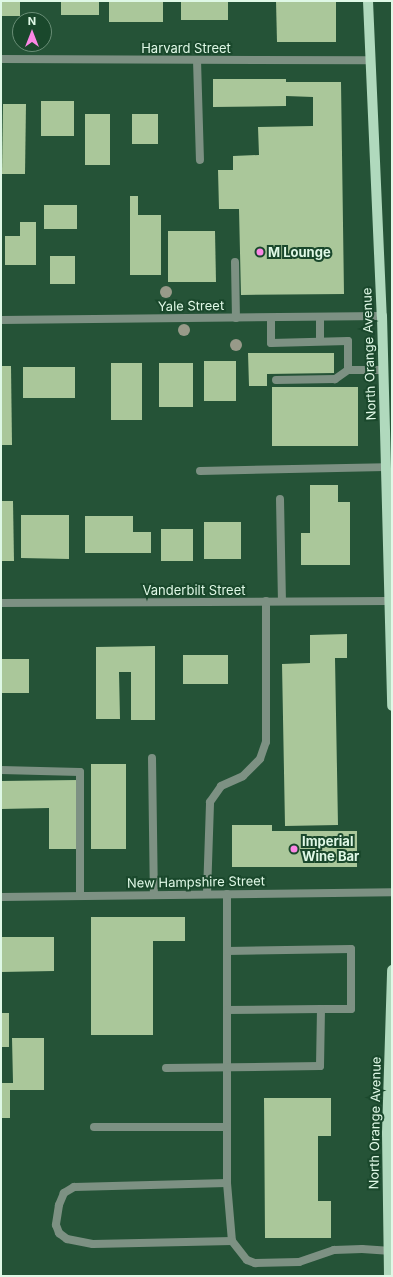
<!DOCTYPE html>
<style>
body{margin:0}
#map{position:relative;width:393px;height:1277px;overflow:hidden;background:#255337;font-family:Inter,sans-serif}
div>[style]{position:absolute}
[style*='--x']{left:calc(var(--x)*1px);top:calc(var(--y)*1px);width:calc(var(--w)*1px);rotate:calc(var(--a)*1deg)}
.building>*{inset:0;background:#aac79a}
.lane>*{height:8px;margin:-4px;padding:0 4px;transform-origin:4px;border-radius:4px;background:#7d9183}
.street>*{height:8px;margin:-4px;padding:0 4px;transform-origin:4px;border-radius:4px;background:#7d9183}
.primary>*{height:10px;margin:-5px;padding:0 5px;transform-origin:5px;border-radius:5px;background:#b0d9bd}
.trees>*{width:12px;height:12px;margin:-6px;border-radius:50%;background:#989a89}
.dots>*{width:11px;height:11px;translate:-50% -50%;box-sizing:border-box;border:2px solid #1a482c;border-radius:50%}
span{translate:-50% -50%;white-space:nowrap;text-align:center;line-height:1.15;-webkit-text-stroke:4px #1a482c;paint-order:stroke}
.street-label{font-size:13px;color:#dff8e6}
.poi-label{font-size:13px;color:#dff8e6;font-weight:700}
.left{translate:0 -50%;text-align:left}
.frame{position:absolute;inset:0;border:2px solid #dff8e6;pointer-events:none}
.north{position:absolute;left:12px;top:12px;width:40px;height:40px;box-sizing:border-box;background:#1a482c;border:1px solid #698e76;border-radius:50%;rotate:0deg;font-size:11px;font-weight:700;line-height:16px;text-align:center;color:#dff8e6}
.north::after{content:'';display:block;margin:auto;width:14px;height:18px;background:#fb87e5;clip-path:polygon(50% 0,100% 100%,50% 72%,0 100%)}
</style>
<div id="map">
<div class="building">
<div style="clip-path:polygon(1px 1px,20px 1px,20px 16px,1px 16px)"></div>
<div style="clip-path:polygon(61px 1px,99px 1px,99px 15px,61px 15px)"></div>
<div style="clip-path:polygon(109px 1px,163px 1px,163px 22px,109px 22px)"></div>
<div style="clip-path:polygon(181px 1px,228px 1px,228px 20px,181px 20px)"></div>
<div style="clip-path:polygon(276px 1px,336px 1px,336px 42px,277px 42px)"></div>
<div style="clip-path:polygon(213px 79px,286px 79px,286px 82px,341px 82px,344px 294px,241px 295px,239px 209px,219px 209px,218px 170px,233px 170px,233px 156px,259px 155px,258px 127px,313px 126px,313px 97px,286px 96px,286px 106px,213px 107px)"></div>
<div style="clip-path:polygon(41px 101px,74px 101px,74px 136px,41px 136px)"></div>
<div style="clip-path:polygon(3px 104px,26px 104px,25px 174px,2px 174px)"></div>
<div style="clip-path:polygon(85px 114px,110px 114px,110px 165px,85px 165px)"></div>
<div style="clip-path:polygon(132px 114px,158px 114px,158px 144px,132px 144px)"></div>
<div style="clip-path:polygon(130px 196px,138px 196px,138px 215px,161px 215px,161px 275px,130px 275px)"></div>
<div style="clip-path:polygon(44px 205px,77px 205px,77px 229px,44px 229px)"></div>
<div style="clip-path:polygon(20px 222px,36px 222px,36px 265px,5px 265px,5px 236px,20px 236px)"></div>
<div style="clip-path:polygon(168px 231px,215px 231px,216px 282px,168px 282px)"></div>
<div style="clip-path:polygon(50px 256px,75px 256px,75px 284px,50px 284px)"></div>
<div style="clip-path:polygon(248px 353px,334px 353px,334px 373px,267px 374px,267px 386px,249px 386px)"></div>
<div style="clip-path:polygon(204px 361px,236px 361px,236px 401px,204px 401px)"></div>
<div style="clip-path:polygon(111px 363px,142px 363px,142px 420px,111px 420px)"></div>
<div style="clip-path:polygon(159px 363px,193px 363px,193px 407px,159px 407px)"></div>
<div style="clip-path:polygon(1px 366px,11px 366px,12px 445px,1px 445px)"></div>
<div style="clip-path:polygon(23px 367px,75px 367px,75px 398px,23px 398px)"></div>
<div style="clip-path:polygon(272px 387px,358px 387px,358px 446px,272px 446px)"></div>
<div style="clip-path:polygon(310px 485px,338px 485px,338px 502px,350px 502px,350px 565px,301px 565px,301px 533px,310px 533px)"></div>
<div style="clip-path:polygon(1px 501px,13px 501px,14px 561px,1px 561px)"></div>
<div style="clip-path:polygon(21px 515px,69px 515px,69px 559px,21px 558px)"></div>
<div style="clip-path:polygon(85px 516px,133px 516px,133px 532px,151px 532px,151px 553px,85px 553px)"></div>
<div style="clip-path:polygon(204px 522px,241px 522px,241px 559px,204px 559px)"></div>
<div style="clip-path:polygon(161px 529px,193px 529px,193px 561px,161px 561px)"></div>
<div style="clip-path:polygon(347px 634px,347px 658px,335px 658px,338px 825px,285px 826px,282px 664px,310px 663px,310px 635px)"></div>
<div style="clip-path:polygon(155px 646px,155px 720px,131px 720px,131px 672px,119px 672px,120px 719px,96px 719px,96px 647px)"></div>
<div style="clip-path:polygon(183px 655px,228px 655px,228px 684px,183px 684px)"></div>
<div style="clip-path:polygon(1px 659px,29px 659px,29px 693px,1px 693px)"></div>
<div style="clip-path:polygon(91px 764px,126px 764px,126px 849px,91px 849px)"></div>
<div style="clip-path:polygon(78px 780px,78px 849px,49px 849px,49px 808px,1px 809px,1px 781px)"></div>
<div style="clip-path:polygon(232px 825px,272px 825px,272px 831px,357px 831px,357px 867px,232px 867px)"></div>
<div style="clip-path:polygon(91px 917px,185px 917px,185px 941px,153px 941px,153px 1035px,91px 1035px)"></div>
<div style="clip-path:polygon(1px 937px,54px 937px,54px 971px,1px 972px)"></div>
<div style="clip-path:polygon(1px 1013px,9px 1013px,9px 1047px,1px 1047px)"></div>
<div style="clip-path:polygon(12px 1038px,44px 1038px,44px 1090px,10px 1090px,10px 1118px,1px 1118px,1px 1083px,13px 1083px)"></div>
<div style="clip-path:polygon(264px 1098px,331px 1098px,331px 1136px,318px 1136px,318px 1201px,331px 1201px,331px 1238px,265px 1238px)"></div>
</div>
<div class="lane">
<div style="--x:197;--y:60;--w:100;--a:88.3"></div>
<div style="--x:235;--y:262;--w:56;--a:89"></div>
<div style="--x:320;--y:317;--w:24;--a:90"></div>
<div style="--x:271;--y:318;--w:25;--a:90"></div>
<div style="--x:271;--y:343;--w:77;--a:-1.5"></div>
<div style="--x:348;--y:341;--w:29;--a:90"></div>
<div style="--x:348;--y:370;--w:16;--a:145"></div>
<div style="--x:335;--y:379;--w:59;--a:179"></div>
<div style="--x:348;--y:370;--w:35;--a:0"></div>
<div style="--x:200;--y:471;--w:185;--a:-1.2"></div>
<div style="--x:280;--y:499;--w:102;--a:88.9"></div>
<div style="--x:152;--y:758;--w:137;--a:89.2"></div>
<div style="--x:1;--y:770;--w:79;--a:1.5"></div>
<div style="--x:80;--y:772;--w:124;--a:90"></div>
<div style="--x:207;--y:894;--w:92;--a:-88.1"></div>
<div style="--x:210;--y:802;--w:19;--a:-55"></div>
<div style="--x:221;--y:786;--w:24;--a:-24"></div>
<div style="--x:243;--y:776;--w:24;--a:-45"></div>
<div style="--x:260;--y:759;--w:18;--a:-71"></div>
<div style="--x:266;--y:742;--w:141;--a:-90"></div>
<div style="--x:227;--y:894;--w:289;--a:90"></div>
<div style="--x:227;--y:1183;--w:58;--a:85.1"></div>
<div style="--x:232;--y:1241;--w:24;--a:52"></div>
<div style="--x:247;--y:1260;--w:9;--a:21"></div>
<div style="--x:255;--y:1263;--w:44;--a:-1.3"></div>
<div style="--x:299;--y:1262;--w:37;--a:-19"></div>
<div style="--x:334;--y:1250;--w:28;--a:-2"></div>
<div style="--x:362;--y:1249;--w:26;--a:4"></div>
<div style="--x:227;--y:951;--w:124;--a:-0.9"></div>
<div style="--x:351;--y:949;--w:60;--a:90"></div>
<div style="--x:351;--y:1009;--w:30;--a:180"></div>
<div style="--x:166;--y:1068;--w:154;--a:-0.7"></div>
<div style="--x:320;--y:1066;--w:57;--a:-89"></div>
<div style="--x:321;--y:1009;--w:94;--a:179.4"></div>
<div style="--x:94;--y:1127;--w:133;--a:0"></div>
<div style="--x:227;--y:1183;--w:153;--a:178.5"></div>
<div style="--x:74;--y:1187;--w:12;--a:149"></div>
<div style="--x:64;--y:1193;--w:13;--a:113"></div>
<div style="--x:59;--y:1205;--w:20;--a:99"></div>
<div style="--x:56;--y:1225;--w:9;--a:69"></div>
<div style="--x:59;--y:1233;--w:10;--a:37"></div>
<div style="--x:67;--y:1239;--w:26;--a:11"></div>
<div style="--x:93;--y:1244;--w:139;--a:-1.2"></div>
</div>
<div class="street">
<div style="--x:1;--y:59;--w:369;--a:0.2"></div>
<div style="--x:1;--y:320;--w:381;--a:-0.6"></div>
<div style="--x:1;--y:603;--w:387;--a:-0.3"></div>
<div style="--x:1;--y:897;--w:391;--a:-0.7"></div>
</div>
<div class="primary">
<div style="--x:368;--y:1;--w:315;--a:87.5"></div>
<div style="--x:382;--y:316;--w:390;--a:88.5"></div>
<div style="--x:389;--y:1276;--w:143;--a:-90.8"></div>
<div style="--x:387;--y:1133;--w:163;--a:-88.2"></div>
</div>
<div class="trees">
<div style="left:166px;top:292px"></div>
<div style="left:184px;top:330px"></div>
<div style="left:236px;top:345px"></div>
</div>
<div class="dots">
<div style="left:260px;top:252px;background:#fb87e5"></div>
<div style="left:294px;top:849px;background:#fb87e5"></div>
</div>
<div class="street-label">
<span style="left:186px;top:48px">Harvard Street</span>
<span style="left:191px;top:306px;rotate:-1deg">Yale Street</span>
<span style="left:369px;top:354px;rotate:-92deg">North Orange Avenue</span>
<span style="left:194px;top:590px">Vanderbilt Street</span>
<span style="left:196px;top:882px;rotate:-1deg">New Hampshire Street</span>
<span style="left:375px;top:1123px;rotate:-89deg">North Orange Avenue</span>
</div>
<div class="poi-label">
<span class="left" style="left:268px;top:252px">M Lounge</span>
<span class="left" style="left:302px;top:849px">Imperial<br>Wine Bar</span>
</div>
<div class="frame"></div>
<div class="north">N</div>
</div>
